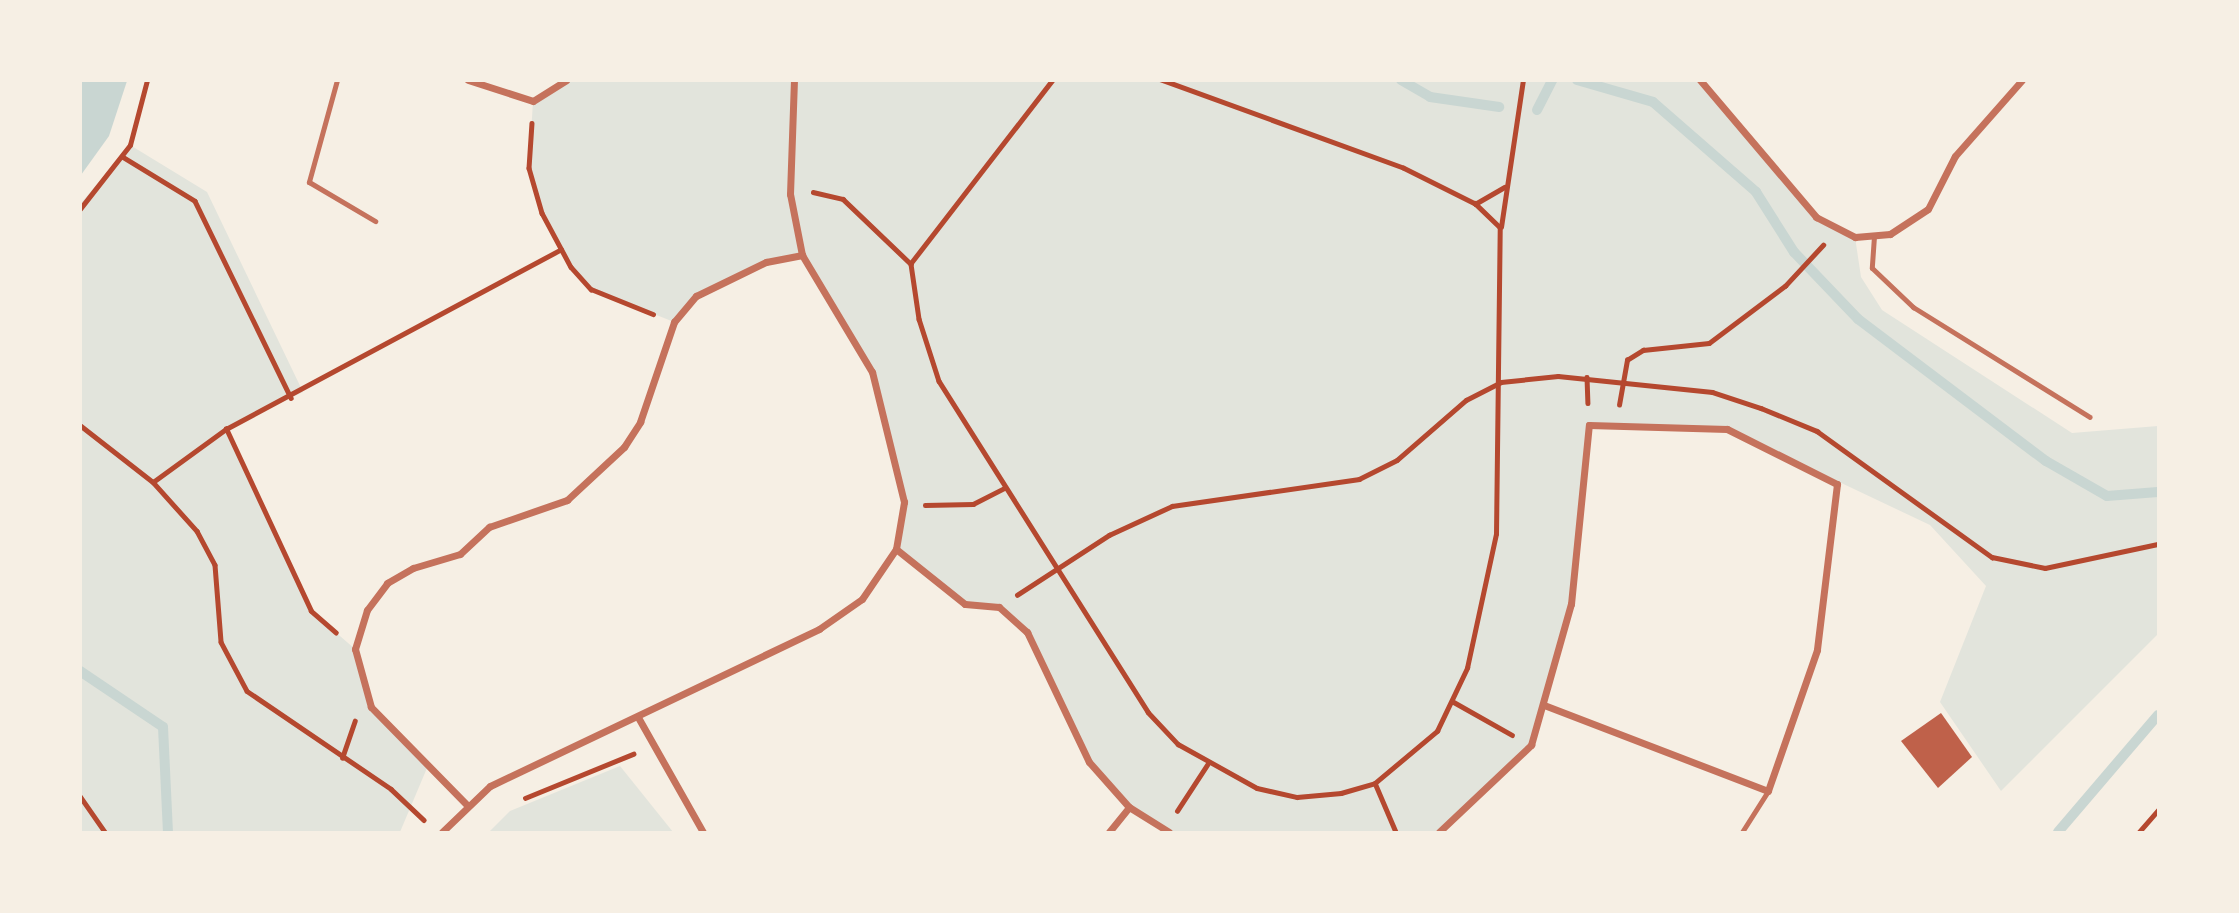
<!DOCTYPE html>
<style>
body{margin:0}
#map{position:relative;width:2239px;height:913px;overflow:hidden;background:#f6efe4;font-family:"Titillium Web",sans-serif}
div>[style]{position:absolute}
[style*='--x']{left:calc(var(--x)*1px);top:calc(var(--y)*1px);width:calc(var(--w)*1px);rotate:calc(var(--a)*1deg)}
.green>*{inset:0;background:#e2e4dc}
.water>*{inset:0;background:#c9d6d2}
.stream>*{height:10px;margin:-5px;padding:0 5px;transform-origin:5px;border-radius:5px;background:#c9d6d2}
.building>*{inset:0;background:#bf614a}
.path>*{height:4.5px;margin:-2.25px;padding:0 2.25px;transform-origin:2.25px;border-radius:2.25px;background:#b5482f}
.service>*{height:5px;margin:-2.5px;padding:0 2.5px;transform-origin:2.5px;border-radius:2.5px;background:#c5725c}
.minor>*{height:7px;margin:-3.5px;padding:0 3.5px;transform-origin:3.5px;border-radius:3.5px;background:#c5725c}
span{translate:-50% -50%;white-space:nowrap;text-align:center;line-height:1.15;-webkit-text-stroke:7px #f6efe4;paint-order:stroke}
.frame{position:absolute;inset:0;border:82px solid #f6efe4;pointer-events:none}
</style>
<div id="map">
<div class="green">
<div style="clip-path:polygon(566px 81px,1700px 81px,1816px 217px,1855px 237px,1861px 277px,1882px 310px,2072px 433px,2158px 426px,2158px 634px,2001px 791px,1940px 702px,1986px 586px,1930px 525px,1727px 429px,1590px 425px,1571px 604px,1531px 745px,1499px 781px,1439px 832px,1169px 832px,1129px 807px,1089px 762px,1027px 632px,999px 607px,965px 604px,896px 549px,904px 502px,872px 372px,802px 255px,766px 262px,697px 296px,674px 322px,591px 289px,571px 267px,542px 213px,529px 168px,533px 101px)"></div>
<div style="clip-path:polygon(130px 145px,207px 192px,303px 392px,227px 429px,311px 611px,355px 649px,371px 707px,427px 768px,400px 832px,81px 832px,81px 203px)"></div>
<div style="clip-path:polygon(620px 766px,673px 832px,489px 832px,510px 811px)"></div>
</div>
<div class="water">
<div style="clip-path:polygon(81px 80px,127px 81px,109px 136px,81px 175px)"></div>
</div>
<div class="stream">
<div style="--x:1401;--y:80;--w:34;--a:30"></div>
<div style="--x:1430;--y:97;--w:70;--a:8.2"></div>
<div style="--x:1577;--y:80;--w:79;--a:16.1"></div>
<div style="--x:1653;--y:102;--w:137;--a:41.1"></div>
<div style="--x:1756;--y:192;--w:71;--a:57.7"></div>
<div style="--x:1794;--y:252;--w:93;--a:46.3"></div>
<div style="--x:1858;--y:319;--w:236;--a:37.1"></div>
<div style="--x:2046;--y:461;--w:70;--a:29.8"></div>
<div style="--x:2107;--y:496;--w:51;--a:-4.5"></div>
<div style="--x:1537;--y:110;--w:34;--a:-63"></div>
<div style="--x:80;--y:671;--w:100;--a:34"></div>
<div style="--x:163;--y:727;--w:105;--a:87.3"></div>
<div style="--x:2058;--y:832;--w:154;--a:-49.5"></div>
</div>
<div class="building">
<div style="clip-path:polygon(1941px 713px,1972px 757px,1938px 788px,1901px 741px)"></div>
</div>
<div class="path">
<div style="--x:1053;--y:80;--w:232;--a:127.7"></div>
<div style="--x:911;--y:264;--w:56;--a:81.7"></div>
<div style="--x:919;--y:319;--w:65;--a:72.1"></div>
<div style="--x:939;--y:381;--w:391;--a:57.7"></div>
<div style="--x:1148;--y:712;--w:44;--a:46.8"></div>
<div style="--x:1178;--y:744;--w:90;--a:29.1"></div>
<div style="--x:1257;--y:788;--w:41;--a:12.7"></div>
<div style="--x:1297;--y:797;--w:44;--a:-5.2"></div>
<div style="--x:1341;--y:793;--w:35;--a:-16"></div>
<div style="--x:1375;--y:783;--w:81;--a:-40"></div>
<div style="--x:1437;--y:731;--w:70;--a:-64.5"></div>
<div style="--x:1467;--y:668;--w:137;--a:-77.8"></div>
<div style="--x:1496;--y:534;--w:306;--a:-89.3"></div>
<div style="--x:1500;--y:228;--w:35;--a:-136"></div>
<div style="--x:1475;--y:204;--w:80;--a:-153.4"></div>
<div style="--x:1403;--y:168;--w:258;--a:-160"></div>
<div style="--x:532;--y:123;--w:45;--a:93.8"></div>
<div style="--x:529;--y:168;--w:47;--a:73.9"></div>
<div style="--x:542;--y:213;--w:61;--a:61.8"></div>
<div style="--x:571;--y:267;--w:30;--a:48"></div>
<div style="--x:591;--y:289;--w:67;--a:22"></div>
<div style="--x:123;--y:157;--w:84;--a:31.4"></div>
<div style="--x:195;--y:201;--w:219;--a:64"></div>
<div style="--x:813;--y:192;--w:31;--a:13"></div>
<div style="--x:843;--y:199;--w:94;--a:43.7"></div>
<div style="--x:1475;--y:204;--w:34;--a:-30"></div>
<div style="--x:80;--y:209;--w:81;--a:-52"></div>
<div style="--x:130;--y:145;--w:67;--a:-75.3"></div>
<div style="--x:1501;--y:227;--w:149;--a:-81.5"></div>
<div style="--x:1587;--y:377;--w:26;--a:88"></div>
<div style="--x:1619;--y:405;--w:46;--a:-79.9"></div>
<div style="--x:1627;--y:360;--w:19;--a:-32"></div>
<div style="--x:1643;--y:350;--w:66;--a:-6.1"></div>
<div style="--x:1709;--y:343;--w:95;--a:-36.9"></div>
<div style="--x:1785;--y:286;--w:56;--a:-47.2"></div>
<div style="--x:80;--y:425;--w:93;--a:38"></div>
<div style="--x:153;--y:482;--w:66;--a:48.1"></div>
<div style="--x:197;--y:531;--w:38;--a:62"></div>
<div style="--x:215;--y:565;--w:77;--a:85.5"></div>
<div style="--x:221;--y:642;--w:55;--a:62"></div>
<div style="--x:247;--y:691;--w:174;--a:34.2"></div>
<div style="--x:391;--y:789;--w:45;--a:43.2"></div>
<div style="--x:153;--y:482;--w:90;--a:-36"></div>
<div style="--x:925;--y:505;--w:48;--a:-1.2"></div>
<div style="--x:973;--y:504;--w:35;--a:-27"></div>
<div style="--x:1017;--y:595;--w:110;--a:-33.1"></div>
<div style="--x:1109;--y:535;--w:69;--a:-24.7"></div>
<div style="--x:1172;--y:506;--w:189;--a:-8.2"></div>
<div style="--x:1359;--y:479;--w:42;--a:-26.6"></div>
<div style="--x:1397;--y:460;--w:91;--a:-41"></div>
<div style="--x:1466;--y:400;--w:39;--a:-27"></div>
<div style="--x:1501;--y:382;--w:57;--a:-6"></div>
<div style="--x:1558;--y:376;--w:155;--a:5.9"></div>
<div style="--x:1712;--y:392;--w:52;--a:18.1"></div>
<div style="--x:1761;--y:408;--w:61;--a:22.3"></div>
<div style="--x:1817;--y:431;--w:216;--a:35.8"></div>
<div style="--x:1992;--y:557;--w:54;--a:11.7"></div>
<div style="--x:2045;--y:568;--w:116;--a:-12"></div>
<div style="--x:336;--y:633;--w:33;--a:-139"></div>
<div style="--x:311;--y:611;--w:201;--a:-115"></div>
<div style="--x:226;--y:429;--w:380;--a:-28.2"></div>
<div style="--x:1452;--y:701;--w:69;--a:29.5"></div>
<div style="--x:342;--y:758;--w:39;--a:-71"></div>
<div style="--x:1375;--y:783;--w:53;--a:66.8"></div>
<div style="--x:80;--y:796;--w:44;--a:55.2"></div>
<div style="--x:525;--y:798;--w:117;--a:-22.2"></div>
<div style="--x:1177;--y:811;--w:55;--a:-56.9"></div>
<div style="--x:2139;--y:832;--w:29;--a:-49"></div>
</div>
<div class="service">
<div style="--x:337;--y:80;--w:106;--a:105.4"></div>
<div style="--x:309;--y:182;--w:77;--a:30.6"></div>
<div style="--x:1874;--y:236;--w:32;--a:94"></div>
<div style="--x:1872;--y:268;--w:57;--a:43.6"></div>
<div style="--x:1913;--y:307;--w:208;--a:31.9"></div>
<div style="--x:1742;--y:832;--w:49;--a:-57.6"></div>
</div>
<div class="minor">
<div style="--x:468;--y:80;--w:68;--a:17.9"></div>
<div style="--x:533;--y:101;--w:39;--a:-32"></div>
<div style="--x:1700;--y:80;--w:180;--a:49.7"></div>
<div style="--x:1816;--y:217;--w:44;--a:27.1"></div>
<div style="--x:1855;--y:237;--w:35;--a:-5"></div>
<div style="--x:1890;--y:234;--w:45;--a:-33.3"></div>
<div style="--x:1928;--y:209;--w:59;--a:-63"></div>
<div style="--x:1955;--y:156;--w:101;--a:-48.6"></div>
<div style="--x:896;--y:549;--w:88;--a:38.6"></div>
<div style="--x:965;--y:604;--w:34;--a:5"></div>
<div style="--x:999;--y:607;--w:38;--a:42"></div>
<div style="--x:1027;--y:632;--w:144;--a:64.5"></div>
<div style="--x:1089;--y:762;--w:60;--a:48.4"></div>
<div style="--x:1129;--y:807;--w:47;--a:32"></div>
<div style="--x:639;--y:719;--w:130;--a:60.5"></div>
<div style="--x:466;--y:804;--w:136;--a:-134.4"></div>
<div style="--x:371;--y:707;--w:60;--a:-105.4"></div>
<div style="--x:355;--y:649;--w:41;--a:-72.9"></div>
<div style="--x:367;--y:610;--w:34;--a:-53"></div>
<div style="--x:387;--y:583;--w:30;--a:-30"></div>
<div style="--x:413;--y:568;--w:49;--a:-16.6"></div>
<div style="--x:460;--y:554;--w:40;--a:-43"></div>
<div style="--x:489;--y:527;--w:83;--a:-19.1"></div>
<div style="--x:567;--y:500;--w:78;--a:-42.9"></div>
<div style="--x:624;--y:447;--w:30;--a:-57"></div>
<div style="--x:640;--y:422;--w:106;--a:-71.2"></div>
<div style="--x:674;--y:322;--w:34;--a:-50"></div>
<div style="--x:696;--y:296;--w:78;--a:-25.9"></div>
<div style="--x:766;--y:262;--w:37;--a:-11"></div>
<div style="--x:442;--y:832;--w:66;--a:-43.8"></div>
<div style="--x:490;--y:786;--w:365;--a:-25.5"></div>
<div style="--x:819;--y:629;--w:52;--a:-34.9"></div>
<div style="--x:862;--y:599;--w:60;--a:-55.8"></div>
<div style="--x:896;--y:549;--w:48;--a:-80.3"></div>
<div style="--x:904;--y:502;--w:134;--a:-103.8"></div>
<div style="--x:872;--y:372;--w:136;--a:-120.9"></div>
<div style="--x:802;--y:255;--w:62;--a:-101.1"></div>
<div style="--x:790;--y:194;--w:114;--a:-88"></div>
<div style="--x:1109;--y:832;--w:32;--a:-51"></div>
<div style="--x:1439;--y:832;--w:127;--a:-43.4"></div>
<div style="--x:1531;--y:745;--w:147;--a:-74.2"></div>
<div style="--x:1571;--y:604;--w:180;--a:-84.3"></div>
<div style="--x:1589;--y:425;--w:138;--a:1.7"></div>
<div style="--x:1727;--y:429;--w:123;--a:26.6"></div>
<div style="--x:1837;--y:484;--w:167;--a:96.9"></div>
<div style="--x:1817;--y:650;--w:149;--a:109.2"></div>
<div style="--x:1768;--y:791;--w:240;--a:-159"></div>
</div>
<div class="frame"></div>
</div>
